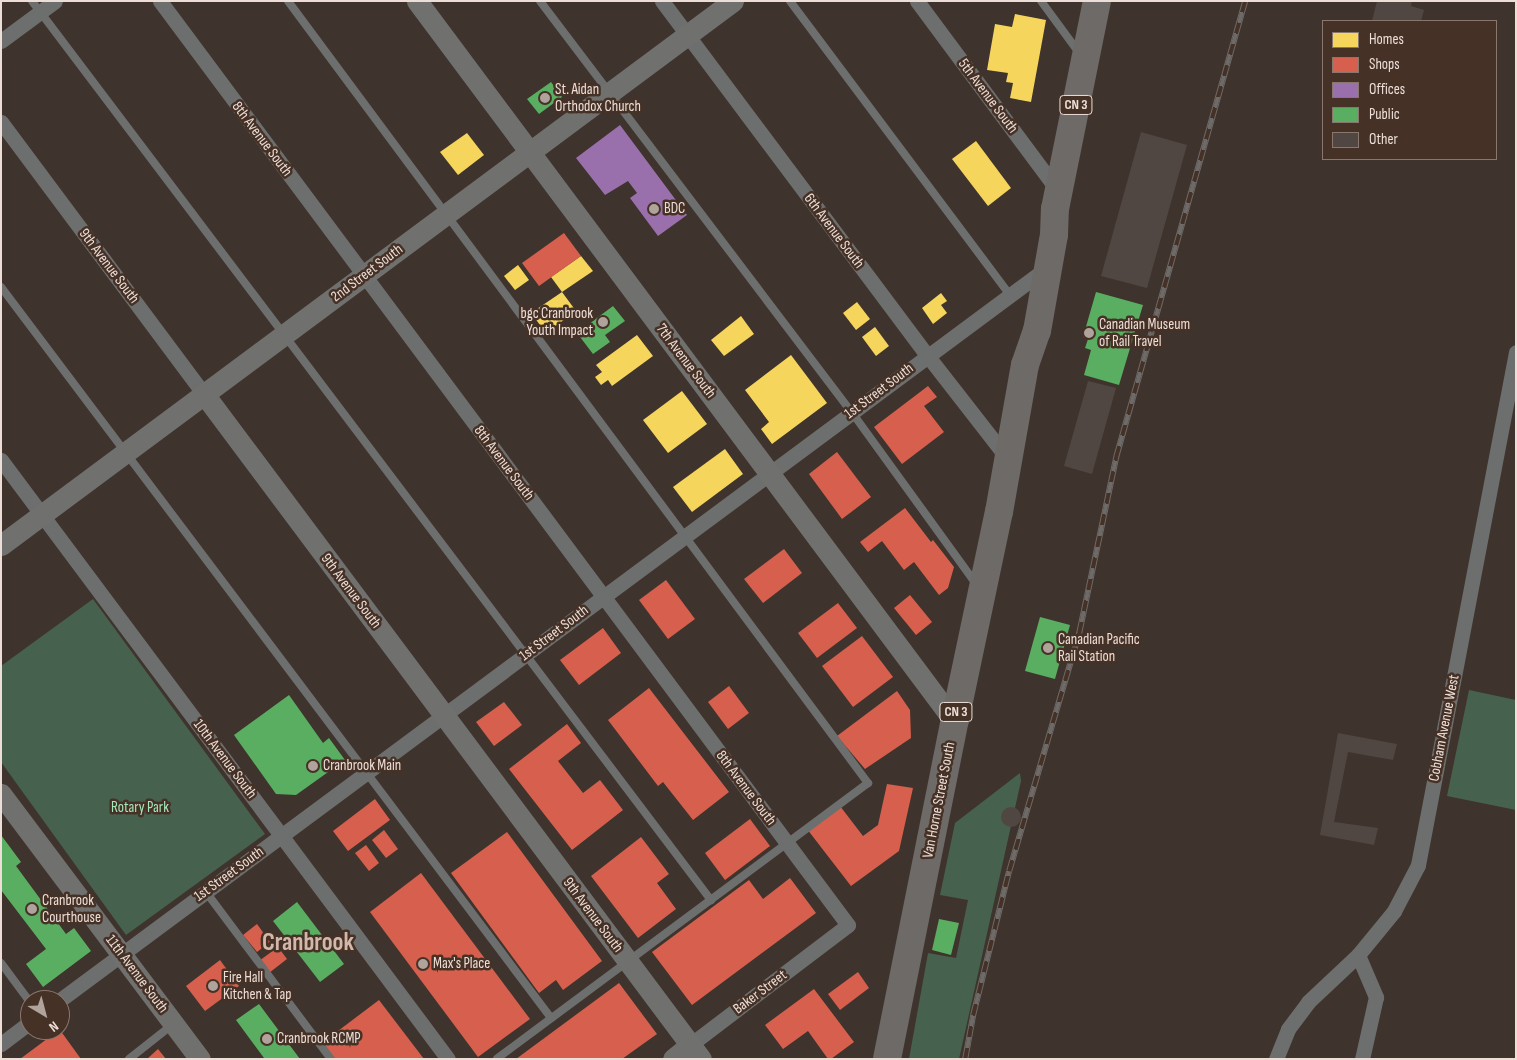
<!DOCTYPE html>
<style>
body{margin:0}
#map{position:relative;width:1517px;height:1060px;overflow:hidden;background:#3f332d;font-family:"Sofia Sans Condensed",sans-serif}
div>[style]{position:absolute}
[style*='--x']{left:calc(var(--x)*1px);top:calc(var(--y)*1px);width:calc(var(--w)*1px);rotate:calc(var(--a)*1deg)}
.green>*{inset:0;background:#47614f}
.homes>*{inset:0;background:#f6d55c}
.shops>*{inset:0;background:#d6604d}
.offices>*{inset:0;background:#9970ab}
.public>*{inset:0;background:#5aae61}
.building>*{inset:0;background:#514742}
.round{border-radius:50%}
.lane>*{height:8px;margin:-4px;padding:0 4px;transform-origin:4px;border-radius:4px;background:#6d6f6e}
.street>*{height:15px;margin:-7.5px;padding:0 7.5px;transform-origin:7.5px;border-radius:7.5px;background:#6d6f6e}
.secondary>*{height:21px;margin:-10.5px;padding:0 10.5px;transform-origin:10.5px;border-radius:10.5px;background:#70716f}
.highway>*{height:28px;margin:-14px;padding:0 14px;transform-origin:14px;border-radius:14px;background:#6d6a68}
.rail>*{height:5.5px;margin-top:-2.75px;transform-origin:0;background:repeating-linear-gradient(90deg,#463126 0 11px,#6e6a68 0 22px);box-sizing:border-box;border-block:1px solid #6e6a68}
.dots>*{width:14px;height:14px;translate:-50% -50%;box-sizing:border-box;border:2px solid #463126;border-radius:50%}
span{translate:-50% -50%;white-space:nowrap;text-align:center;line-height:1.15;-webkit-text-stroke:5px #463126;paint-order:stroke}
.shield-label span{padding:1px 4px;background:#463126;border:1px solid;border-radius:4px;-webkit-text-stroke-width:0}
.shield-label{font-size:14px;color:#eddfd8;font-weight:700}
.poi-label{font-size:15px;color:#eddfd8}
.left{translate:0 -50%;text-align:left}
.right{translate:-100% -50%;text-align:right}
.street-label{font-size:15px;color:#eddfd8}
.park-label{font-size:15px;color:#a4e9be}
.town-label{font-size:25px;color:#d2b8aa;font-weight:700}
.frame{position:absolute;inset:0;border:2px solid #eddfd8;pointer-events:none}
.legend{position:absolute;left:1322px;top:20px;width:175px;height:140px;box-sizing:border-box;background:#463126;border:1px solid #89776d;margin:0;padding:6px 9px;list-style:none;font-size:15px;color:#eddfd8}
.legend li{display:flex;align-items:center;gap:10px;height:25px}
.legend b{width:25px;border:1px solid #89776d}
.north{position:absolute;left:20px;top:990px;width:50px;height:50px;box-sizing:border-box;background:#463126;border:1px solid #89776d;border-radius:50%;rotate:143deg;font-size:14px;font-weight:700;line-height:20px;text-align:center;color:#eddfd8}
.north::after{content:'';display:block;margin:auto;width:18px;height:22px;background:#b0a39c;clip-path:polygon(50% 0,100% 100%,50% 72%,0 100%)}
</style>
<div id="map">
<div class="green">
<div style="clip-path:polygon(93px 599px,265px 834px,126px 935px,1px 762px,1px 666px)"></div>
<div style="clip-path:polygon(1469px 690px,1516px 700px,1516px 810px,1447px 796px)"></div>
<div style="clip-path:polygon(1020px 773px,1021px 781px,959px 1059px,909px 1059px,928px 953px,956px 958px,968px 900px,940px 895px,955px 823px)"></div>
</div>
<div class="homes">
<div style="clip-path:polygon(1015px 14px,1046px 20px,1031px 102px,1010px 98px,1013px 83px,1006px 82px,1008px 73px,987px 70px,995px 24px,1012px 27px)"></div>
<div style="clip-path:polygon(467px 133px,484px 155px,458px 175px,440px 152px)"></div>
<div style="clip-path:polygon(976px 141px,1011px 188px,988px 206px,952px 159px)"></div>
<div style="clip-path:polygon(581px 256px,593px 271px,562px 292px,551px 277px)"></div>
<div style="clip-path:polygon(518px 265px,529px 280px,515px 290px,504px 276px)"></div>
<div style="clip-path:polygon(562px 292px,576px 311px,546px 333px,531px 313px)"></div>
<div style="clip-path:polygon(941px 293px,947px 301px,941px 305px,947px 313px,933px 324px,922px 308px)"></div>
<div style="clip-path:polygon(857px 302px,870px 319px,856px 330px,843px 313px)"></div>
<div style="clip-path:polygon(741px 316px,754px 334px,724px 356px,711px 340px)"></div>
<div style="clip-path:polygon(875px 327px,889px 346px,876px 356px,862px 337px)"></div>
<div style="clip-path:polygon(637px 335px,653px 356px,612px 386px,608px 380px,601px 385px,595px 377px,602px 372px,596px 365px)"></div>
<div style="clip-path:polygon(791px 355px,827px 403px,772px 444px,761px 429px,769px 422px,745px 390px)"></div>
<div style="clip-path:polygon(682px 391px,707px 424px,668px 453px,643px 420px)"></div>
<div style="clip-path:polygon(725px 449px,743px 474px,692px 512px,673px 487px)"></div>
</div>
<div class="shops">
<div style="clip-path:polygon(564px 233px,581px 256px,539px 286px,522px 263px)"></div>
<div style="clip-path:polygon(928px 386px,937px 397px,924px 406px,944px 432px,902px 464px,874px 427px)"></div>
<div style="clip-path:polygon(837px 452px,871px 497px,842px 519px,809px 474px)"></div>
<div style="clip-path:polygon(905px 508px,931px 542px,933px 540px,954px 567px,948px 588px,939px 595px,914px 562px,904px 570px,882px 541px,868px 552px,860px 542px)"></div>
<div style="clip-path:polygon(784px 549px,802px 573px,763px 603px,744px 579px)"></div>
<div style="clip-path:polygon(666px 580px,695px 619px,668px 639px,639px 600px)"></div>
<div style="clip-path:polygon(910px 595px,932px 622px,916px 635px,894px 608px)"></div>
<div style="clip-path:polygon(838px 603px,857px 628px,817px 658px,798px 633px)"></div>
<div style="clip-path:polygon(603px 628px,621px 653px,579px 685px,560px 660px)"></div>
<div style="clip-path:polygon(862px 636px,893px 677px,853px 707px,822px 666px)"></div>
<div style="clip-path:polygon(729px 686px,749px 713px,728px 729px,708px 702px)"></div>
<div style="clip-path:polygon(649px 688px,729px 792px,693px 820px,663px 782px,658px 786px,608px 720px)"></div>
<div style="clip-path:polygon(897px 691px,910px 710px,911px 738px,865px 769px,837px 736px)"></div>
<div style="clip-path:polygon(504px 702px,522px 725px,494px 746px,476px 722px)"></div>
<div style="clip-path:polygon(567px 724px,581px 743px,558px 761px,583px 793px,600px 780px,623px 810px,572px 850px,509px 769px)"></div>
<div style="clip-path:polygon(887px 784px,913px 788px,899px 851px,851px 886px,807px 829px,840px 806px,863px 836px,878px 825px)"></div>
<div style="clip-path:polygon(375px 799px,390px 820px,348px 851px,333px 831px)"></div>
<div style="clip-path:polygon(750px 819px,770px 846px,725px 880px,705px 853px)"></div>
<div style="clip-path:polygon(384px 830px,398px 849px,386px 858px,372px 840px)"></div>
<div style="clip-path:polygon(507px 832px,602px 961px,563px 990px,556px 980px,539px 993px,451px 873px)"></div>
<div style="clip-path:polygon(641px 837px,669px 874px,657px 883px,676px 909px,638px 938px,591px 876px)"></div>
<div style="clip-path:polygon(366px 845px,379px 863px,369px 871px,355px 853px)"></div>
<div style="clip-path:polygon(421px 873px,530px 1019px,478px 1057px,370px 912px)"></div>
<div style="clip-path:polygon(790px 878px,816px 913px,692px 1005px,652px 952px,749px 880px,763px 899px)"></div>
<div style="clip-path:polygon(257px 924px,270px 942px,257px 952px,243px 935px)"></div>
<div style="clip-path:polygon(278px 947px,287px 959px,269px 973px,259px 961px)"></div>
<div style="clip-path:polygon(220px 960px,239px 986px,205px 1011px,186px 986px)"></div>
<div style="clip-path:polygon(858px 972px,869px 988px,840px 1010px,828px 994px)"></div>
<div style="clip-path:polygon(619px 983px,657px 1034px,622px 1059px,516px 1059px)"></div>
<div style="clip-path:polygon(814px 989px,854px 1042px,831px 1059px,828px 1059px,808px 1031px,783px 1049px,765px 1025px)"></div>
<div style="clip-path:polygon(379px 1000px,424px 1059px,334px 1059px,322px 1043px)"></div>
<div style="clip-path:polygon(60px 1030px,81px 1059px,20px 1059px,59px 1030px)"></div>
<div style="clip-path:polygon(158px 1049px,166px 1059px,147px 1059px)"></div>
</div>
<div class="offices">
<div style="clip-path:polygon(620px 125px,687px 215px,658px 236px,630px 198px,637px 193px,628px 181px,605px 195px,576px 158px)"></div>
</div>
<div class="public">
<div style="clip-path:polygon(551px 82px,562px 97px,539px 114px,527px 99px)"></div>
<div style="clip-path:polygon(1096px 292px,1143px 305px,1119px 385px,1084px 375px,1091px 350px,1085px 348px,1088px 339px,1083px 337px)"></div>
<div style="clip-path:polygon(613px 306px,625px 321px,605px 335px,610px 342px,593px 354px,577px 333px)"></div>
<div style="clip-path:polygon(1040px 617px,1070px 625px,1055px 679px,1025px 671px)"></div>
<div style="clip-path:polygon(289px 695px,323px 743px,329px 738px,345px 760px,296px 795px,276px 794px,234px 735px)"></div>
<div style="clip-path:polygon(1px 835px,21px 862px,16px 866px,66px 934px,74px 928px,91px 951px,43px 987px,26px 964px,46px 949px,1px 890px)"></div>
<div style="clip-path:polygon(297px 902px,344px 964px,320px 982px,273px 921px)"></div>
<div style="clip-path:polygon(939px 919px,959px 923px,951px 955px,932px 950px)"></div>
<div style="clip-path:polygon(259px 1004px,300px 1059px,262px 1059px,264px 1058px,236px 1020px)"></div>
</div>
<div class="building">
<div style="clip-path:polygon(1377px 1px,1412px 1px,1411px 6px,1424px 10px,1421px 21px,1372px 21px)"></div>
<div style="clip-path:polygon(1141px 132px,1187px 145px,1147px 288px,1101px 276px)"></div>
<div style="clip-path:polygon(1088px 381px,1116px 388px,1092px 474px,1064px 466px)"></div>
<div style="clip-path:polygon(1338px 733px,1397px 744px,1393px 760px,1348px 752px,1334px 822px,1378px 828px,1374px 845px,1320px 835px)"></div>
<div class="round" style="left:1001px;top:807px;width:20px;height:20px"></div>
</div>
<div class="lane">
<div style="--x:32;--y:1;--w:1127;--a:52.94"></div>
<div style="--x:288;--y:1;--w:974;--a:53.44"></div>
<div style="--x:868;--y:783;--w:462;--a:143.4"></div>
<div style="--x:540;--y:1;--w:523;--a:52.85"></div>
<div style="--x:856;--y:418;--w:205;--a:54.1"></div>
<div style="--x:790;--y:1;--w:366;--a:53.2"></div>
<div style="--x:1041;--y:1;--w:66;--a:53.7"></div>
<div style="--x:1;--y:287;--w:915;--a:53.04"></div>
<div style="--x:206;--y:892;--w:209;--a:53.2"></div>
<div style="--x:1;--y:963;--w:49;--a:53.4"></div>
<div style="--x:129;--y:1059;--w:55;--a:-38.3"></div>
</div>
<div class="street">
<div style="--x:160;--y:1;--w:1152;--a:53.33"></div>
<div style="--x:848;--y:925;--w:198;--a:142.8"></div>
<div style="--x:662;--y:1;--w:442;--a:53.2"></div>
<div style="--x:927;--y:355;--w:132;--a:52.1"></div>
<div style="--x:917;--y:1;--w:238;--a:53.4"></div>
<div style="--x:1;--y:41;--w:67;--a:-36.5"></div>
<div style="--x:1;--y:122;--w:339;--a:53.3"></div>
<div style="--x:1;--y:460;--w:747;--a:53.27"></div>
<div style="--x:1358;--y:955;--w:46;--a:66.8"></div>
<div style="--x:1376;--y:997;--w:64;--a:102.7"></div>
<div style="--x:60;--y:1000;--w:1230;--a:-36.57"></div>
<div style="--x:1;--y:1044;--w:36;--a:-37"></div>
<div style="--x:1276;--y:1059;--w:32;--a:-68"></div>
<div style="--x:1288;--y:1029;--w:34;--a:-53"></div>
<div style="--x:1308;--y:1002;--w:69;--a:-43.2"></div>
<div style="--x:1358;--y:955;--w:57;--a:-50.7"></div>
<div style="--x:1394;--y:911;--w:52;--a:-62.4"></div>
<div style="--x:1418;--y:865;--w:522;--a:-79.18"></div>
</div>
<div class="secondary">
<div style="--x:417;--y:1;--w:898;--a:53.28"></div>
<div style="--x:204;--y:394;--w:830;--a:53.23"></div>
<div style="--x:1;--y:545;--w:912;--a:-36.62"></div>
<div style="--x:1;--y:794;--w:331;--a:53.1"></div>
<div style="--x:673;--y:1059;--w:22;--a:-39"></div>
</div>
<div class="highway">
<div style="--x:887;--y:1059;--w:346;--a:-78.7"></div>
<div style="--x:955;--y:720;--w:213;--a:-78.1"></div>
<div style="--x:999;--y:512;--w:149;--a:-80"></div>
<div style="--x:1025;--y:365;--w:36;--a:-71"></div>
<div style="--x:1037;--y:331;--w:97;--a:-80"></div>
<div style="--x:1054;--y:235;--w:26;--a:-88"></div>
<div style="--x:1055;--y:209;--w:212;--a:-78.6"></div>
</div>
<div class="rail">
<div style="--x:965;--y:1059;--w:45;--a:-79.7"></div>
<div style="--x:973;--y:1015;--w:148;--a:-76"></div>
<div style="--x:1009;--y:871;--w:248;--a:-73.6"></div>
<div style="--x:1079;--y:633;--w:180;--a:-78.1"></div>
<div style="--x:1116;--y:457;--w:474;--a:-74.2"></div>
</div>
<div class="dots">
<div style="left:545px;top:98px;background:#b0a39c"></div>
<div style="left:654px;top:209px;background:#b0a39c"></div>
<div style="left:603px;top:322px;background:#b0a39c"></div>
<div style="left:1089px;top:333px;background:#b0a39c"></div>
<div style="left:1048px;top:648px;background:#b0a39c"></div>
<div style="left:313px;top:766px;background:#b0a39c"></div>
<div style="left:32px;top:909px;background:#b0a39c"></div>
<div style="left:423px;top:964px;background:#b0a39c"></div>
<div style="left:213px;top:986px;background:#b0a39c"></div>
<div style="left:267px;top:1039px;background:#b0a39c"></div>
</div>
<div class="shield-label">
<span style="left:1076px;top:105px">CN 3</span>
<span style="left:956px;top:712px">CN 3</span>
</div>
<div class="poi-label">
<span class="left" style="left:555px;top:98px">St. Aidan<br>Orthodox Church</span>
<span class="left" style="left:664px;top:209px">BDC</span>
<span class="right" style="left:593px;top:322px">bgc Cranbrook<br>Youth Impact</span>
<span class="left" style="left:1099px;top:333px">Canadian Museum<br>of Rail Travel</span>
<span class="left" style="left:1058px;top:648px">Canadian Pacific<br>Rail Station</span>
<span class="left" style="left:323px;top:766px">Cranbrook Main</span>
<span class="left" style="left:42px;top:909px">Cranbrook<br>Courthouse</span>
<span class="left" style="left:433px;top:964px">Max's Place</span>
<span class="left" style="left:223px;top:986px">Fire Hall<br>Kitchen &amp; Tap</span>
<span class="left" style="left:277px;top:1039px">Cranbrook RCMP</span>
</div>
<div class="street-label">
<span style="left:988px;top:96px;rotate:53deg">5th Avenue South</span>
<span style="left:262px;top:139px;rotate:53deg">8th Avenue South</span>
<span style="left:834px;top:231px;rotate:53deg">6th Avenue South</span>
<span style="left:109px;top:266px;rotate:53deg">9th Avenue South</span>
<span style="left:367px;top:273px;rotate:-37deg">2nd Street South</span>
<span style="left:686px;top:361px;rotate:53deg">7th Avenue South</span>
<span style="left:879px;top:391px;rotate:-37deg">1st Street South</span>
<span style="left:504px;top:463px;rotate:53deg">8th Avenue South</span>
<span style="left:351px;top:591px;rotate:53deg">9th Avenue South</span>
<span style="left:554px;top:633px;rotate:-37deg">1st Street South</span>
<span style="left:1444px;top:728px;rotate:-79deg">Cobham Avenue West</span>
<span style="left:225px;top:759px;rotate:53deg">10th Avenue South</span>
<span style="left:746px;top:788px;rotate:53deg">8th Avenue South</span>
<span style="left:939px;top:800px;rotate:-79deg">Van Horne Street South</span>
<span style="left:229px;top:874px;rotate:-36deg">1st Street South</span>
<span style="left:593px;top:915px;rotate:53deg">9th Avenue South</span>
<span style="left:137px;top:974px;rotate:53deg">11th Avenue South</span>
<span style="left:760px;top:992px;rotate:-37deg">Baker Street</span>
</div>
<div class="park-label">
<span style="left:140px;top:808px">Rotary Park</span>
</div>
<div class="town-label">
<span style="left:308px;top:943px">Cranbrook</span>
</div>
<div class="frame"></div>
<ul class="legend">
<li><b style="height:14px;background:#f6d55c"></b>Homes</li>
<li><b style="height:14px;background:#d6604d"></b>Shops</li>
<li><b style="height:14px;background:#9970ab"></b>Offices</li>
<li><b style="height:14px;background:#5aae61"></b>Public</li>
<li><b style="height:14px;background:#514742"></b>Other</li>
</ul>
<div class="north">N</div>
</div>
